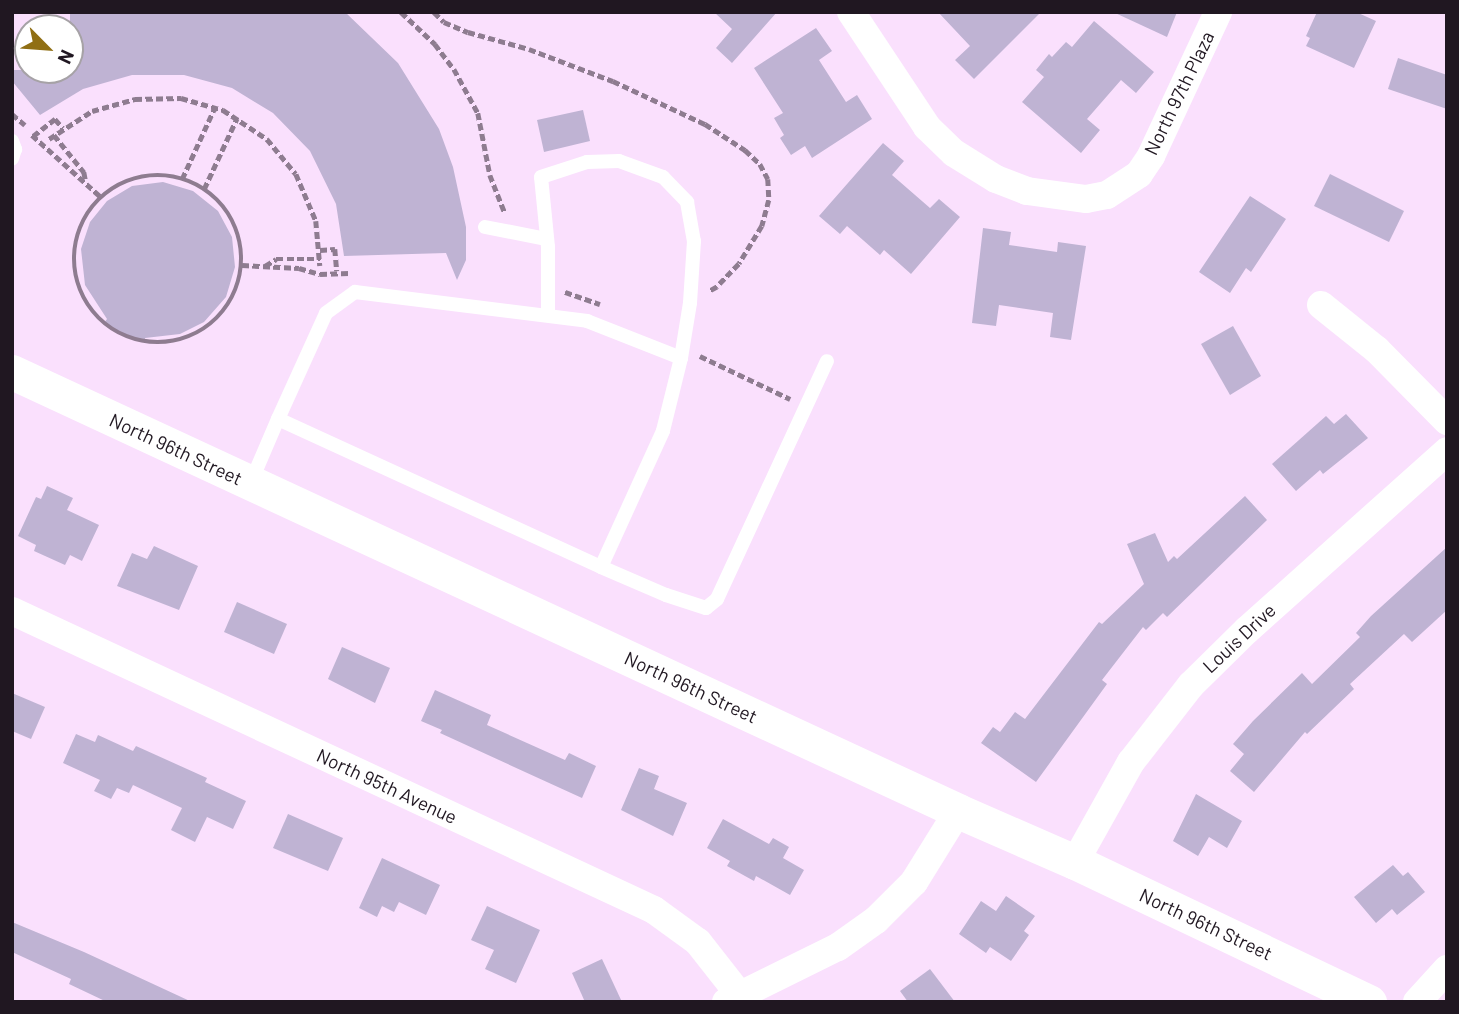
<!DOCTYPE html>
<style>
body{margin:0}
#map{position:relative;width:1459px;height:1014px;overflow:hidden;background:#fae0fd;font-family:Barlow,sans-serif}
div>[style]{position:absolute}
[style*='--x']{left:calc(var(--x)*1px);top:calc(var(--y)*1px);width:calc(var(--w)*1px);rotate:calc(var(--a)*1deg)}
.building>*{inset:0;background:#bfb3d3}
.path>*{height:4.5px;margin-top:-2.25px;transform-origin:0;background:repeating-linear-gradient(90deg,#8e7c90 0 7px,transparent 0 10.5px)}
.path>.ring{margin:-2.25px;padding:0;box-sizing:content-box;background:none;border:4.5px solid #8e7c90;border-radius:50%}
.service>*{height:14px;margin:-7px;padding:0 7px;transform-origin:7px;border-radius:7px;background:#fff}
.minor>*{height:28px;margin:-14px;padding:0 14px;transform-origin:14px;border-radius:14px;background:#fff}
.tertiary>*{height:35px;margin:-17.5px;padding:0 17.5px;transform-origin:17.5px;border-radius:17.5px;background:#fff}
span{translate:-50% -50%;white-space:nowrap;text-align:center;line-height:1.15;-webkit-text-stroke:6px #fff;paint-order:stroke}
.street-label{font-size:19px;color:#201721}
.frame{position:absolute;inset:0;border:14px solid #201721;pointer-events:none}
.north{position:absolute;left:14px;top:14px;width:70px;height:70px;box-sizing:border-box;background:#fff;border:2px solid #a6a2a6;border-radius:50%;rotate:115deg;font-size:19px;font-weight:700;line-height:28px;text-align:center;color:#201721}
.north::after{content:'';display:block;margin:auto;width:24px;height:32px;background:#906f14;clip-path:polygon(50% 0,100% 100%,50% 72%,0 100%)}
</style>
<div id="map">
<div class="building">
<div style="clip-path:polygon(70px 12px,345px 12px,398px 63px,439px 129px,453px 167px,466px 227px,466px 260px,457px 280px,446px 253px,344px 256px,336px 204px,310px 151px,273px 113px,232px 88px,184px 75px,132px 75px,83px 89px,40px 115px,12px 81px,12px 70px,70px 70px)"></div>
<div style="clip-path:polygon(714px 12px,777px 12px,732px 63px,716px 48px,732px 29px)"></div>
<div style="clip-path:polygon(938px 12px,1041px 12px,974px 79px,955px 60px,970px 46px)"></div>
<div style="clip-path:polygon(1113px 12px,1177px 12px,1167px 37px)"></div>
<div style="clip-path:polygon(1317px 12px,1356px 12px,1376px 21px,1354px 68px,1306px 46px,1310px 38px,1306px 36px)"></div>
<div style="clip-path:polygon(1094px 21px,1154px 72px,1136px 93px,1121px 80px,1087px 119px,1100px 130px,1081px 153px,1022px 102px,1044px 77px,1036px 70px,1049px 54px,1052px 57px,1066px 42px,1072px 47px)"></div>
<div style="clip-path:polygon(816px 28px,832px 51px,819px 60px,846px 102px,857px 95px,872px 119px,812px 158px,805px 146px,791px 155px,780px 138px,784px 135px,774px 118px,783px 113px,754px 68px)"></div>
<div style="clip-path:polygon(1398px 58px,1447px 75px,1447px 109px,1388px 89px)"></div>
<div style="clip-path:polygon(583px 110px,590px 141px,544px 152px,537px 120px)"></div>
<div style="clip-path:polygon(883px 143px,904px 161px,892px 175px,930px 208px,939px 199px,960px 217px,911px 274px,884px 250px,880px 255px,847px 226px,840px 234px,819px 216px)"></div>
<div style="clip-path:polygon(1330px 174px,1404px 211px,1389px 242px,1314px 206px)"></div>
<div style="clip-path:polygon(163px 182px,193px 191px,218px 211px,232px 237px,235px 267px,226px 297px,204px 322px,180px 334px,145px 338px,145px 341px,123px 334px,104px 323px,107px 319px,85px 285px,81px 249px,90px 222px,107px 201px,132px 186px)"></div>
<div style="clip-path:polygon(1250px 196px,1286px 219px,1251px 272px,1246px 268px,1230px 293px,1199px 272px)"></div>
<div style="clip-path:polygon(983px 228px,1011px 232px,1009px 245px,1057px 252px,1058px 242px,1086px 246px,1071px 340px,1050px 337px,1053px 313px,999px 305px,996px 326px,972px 323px)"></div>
<div style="clip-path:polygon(1233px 326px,1261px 376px,1230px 395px,1201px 344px)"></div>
<div style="clip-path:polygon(1346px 414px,1368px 438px,1323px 474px,1320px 470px,1296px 491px,1272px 464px,1326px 416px,1334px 424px)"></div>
<div style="clip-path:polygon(47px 486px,73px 498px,67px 510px,99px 525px,82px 561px,70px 555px,65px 565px,34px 551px,36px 545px,18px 536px,36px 497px,41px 499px)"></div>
<div style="clip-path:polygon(1245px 496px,1267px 520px,1167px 617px,1163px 613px,1146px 630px,1143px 627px,1102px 680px,1107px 684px,1036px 782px,981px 743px,993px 727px,1000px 732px,1015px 712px,1025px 719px,1099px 622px,1102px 624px,1144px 584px,1127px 544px,1155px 533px,1168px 562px,1174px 556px,1177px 559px)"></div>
<div style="clip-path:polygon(154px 546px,198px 566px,179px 610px,117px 586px,132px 553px,147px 559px)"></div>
<div style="clip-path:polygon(1447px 547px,1447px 610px,1412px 642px,1404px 634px,1350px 684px,1354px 689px,1307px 734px,1305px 732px,1254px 792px,1230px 771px,1244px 754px,1233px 744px,1253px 721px,1302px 673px,1312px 684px,1360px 637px,1356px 633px,1371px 616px)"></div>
<div style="clip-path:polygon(237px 602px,287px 624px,274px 654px,224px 632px)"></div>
<div style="clip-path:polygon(342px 647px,390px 668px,375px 703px,328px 679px)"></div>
<div style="clip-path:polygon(435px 690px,491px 715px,487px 725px,565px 760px,569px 753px,596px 766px,582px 798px,440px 733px,442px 730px,421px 721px)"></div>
<div style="clip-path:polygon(12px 693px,45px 707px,31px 739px,12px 731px)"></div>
<div style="clip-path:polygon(76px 734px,95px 742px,98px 735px,133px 751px,136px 746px,207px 778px,205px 782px,246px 801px,233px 829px,207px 817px,195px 842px,171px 830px,182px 808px,133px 785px,129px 793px,117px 788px,111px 799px,94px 791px,100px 780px,63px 763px)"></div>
<div style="clip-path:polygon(639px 768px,659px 776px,654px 789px,687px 803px,673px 836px,621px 810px)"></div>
<div style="clip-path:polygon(1196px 794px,1242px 821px,1227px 848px,1209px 837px,1198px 856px,1173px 841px)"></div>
<div style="clip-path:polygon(288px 814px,343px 838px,328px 871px,273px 848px)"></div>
<div style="clip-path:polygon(723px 819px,769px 844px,773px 838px,789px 847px,783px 858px,804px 870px,790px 895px,756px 876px,754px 881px,727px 866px,730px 861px,707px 848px)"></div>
<div style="clip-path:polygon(382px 858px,440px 885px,426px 915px,399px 902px,394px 912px,382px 906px,377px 917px,359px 908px)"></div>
<div style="clip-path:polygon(1393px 865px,1403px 876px,1408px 872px,1425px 892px,1397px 915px,1392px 909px,1376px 923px,1354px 897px)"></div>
<div style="clip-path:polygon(1006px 896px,1035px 916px,1024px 931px,1029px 935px,1011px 961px,990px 947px,986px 953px,959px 934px,981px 901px,996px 911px)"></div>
<div style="clip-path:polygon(487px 906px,540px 930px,516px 983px,485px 969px,494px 950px,471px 940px)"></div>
<div style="clip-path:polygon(12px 922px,84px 952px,192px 1002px,107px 1002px,69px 984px,71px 979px,12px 952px)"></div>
<div style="clip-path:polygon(602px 959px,622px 1002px,585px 1002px,572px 973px)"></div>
<div style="clip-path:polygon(930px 969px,955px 1002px,908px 1002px,900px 991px)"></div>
</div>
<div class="path">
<div style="--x:401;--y:12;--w:47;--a:43.3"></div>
<div style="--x:435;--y:44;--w:31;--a:53"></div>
<div style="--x:454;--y:69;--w:50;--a:61.4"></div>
<div style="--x:478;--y:113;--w:63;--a:79"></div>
<div style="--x:490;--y:175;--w:41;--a:68.5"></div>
<div style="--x:434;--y:12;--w:14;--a:45"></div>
<div style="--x:444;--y:22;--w:26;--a:23"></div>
<div style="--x:468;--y:32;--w:63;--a:15.6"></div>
<div style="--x:529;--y:49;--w:90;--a:20.9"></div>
<div style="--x:613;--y:81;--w:102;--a:25.1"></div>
<div style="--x:705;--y:124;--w:48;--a:33"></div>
<div style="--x:745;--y:150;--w:21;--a:43"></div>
<div style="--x:760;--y:164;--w:17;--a:62"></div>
<div style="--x:768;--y:179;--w:21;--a:87"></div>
<div style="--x:769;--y:200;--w:27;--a:105"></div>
<div style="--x:762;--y:226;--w:44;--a:121.2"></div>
<div style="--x:739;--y:264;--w:32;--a:134"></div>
<div style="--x:717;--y:287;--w:10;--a:151"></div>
<div style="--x:12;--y:114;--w:17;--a:40"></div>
<div style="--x:32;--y:135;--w:93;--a:41.9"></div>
<div style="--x:54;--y:135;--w:48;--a:51"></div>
<div style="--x:84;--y:172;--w:10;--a:79"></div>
<div style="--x:33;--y:136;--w:28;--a:-38"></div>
<div style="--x:55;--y:119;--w:12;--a:48"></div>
<div style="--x:49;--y:139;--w:51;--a:-33.1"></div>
<div style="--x:92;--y:111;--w:45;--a:-15.6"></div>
<div style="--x:135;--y:99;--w:46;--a:-1.2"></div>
<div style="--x:181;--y:98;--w:44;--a:15.9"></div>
<div style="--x:223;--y:110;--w:53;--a:33.4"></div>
<div style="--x:267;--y:139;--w:45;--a:50.4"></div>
<div style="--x:296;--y:174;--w:51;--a:66.9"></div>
<div style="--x:316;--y:221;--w:45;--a:84.9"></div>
<div class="ring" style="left:74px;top:175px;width:163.5px;height:163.5px"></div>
<div style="--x:182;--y:179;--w:79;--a:-65.4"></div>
<div style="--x:204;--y:189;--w:78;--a:-65.1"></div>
<div style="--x:320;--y:250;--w:15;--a:-4"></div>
<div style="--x:335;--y:249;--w:22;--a:85"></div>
<div style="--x:242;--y:265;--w:57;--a:3"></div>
<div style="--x:299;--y:268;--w:22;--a:16"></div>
<div style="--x:320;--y:274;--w:29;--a:-2"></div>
<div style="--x:265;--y:266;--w:13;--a:-32"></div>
<div style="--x:276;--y:259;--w:44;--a:0"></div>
<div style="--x:565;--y:292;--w:37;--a:19"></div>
<div style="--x:700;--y:356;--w:100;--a:25.5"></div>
</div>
<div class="service">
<div style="--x:12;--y:141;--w:9;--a:69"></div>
<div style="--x:15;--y:149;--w:10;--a:107"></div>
<div style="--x:485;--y:227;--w:63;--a:11"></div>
<div style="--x:548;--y:315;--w:68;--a:-90"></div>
<div style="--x:548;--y:247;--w:70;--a:-95.7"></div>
<div style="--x:541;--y:177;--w:48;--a:-18.1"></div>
<div style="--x:587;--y:162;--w:32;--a:-2"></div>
<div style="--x:619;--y:161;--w:47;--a:20"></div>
<div style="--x:663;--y:177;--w:35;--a:46"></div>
<div style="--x:687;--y:202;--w:40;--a:80"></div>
<div style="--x:694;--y:241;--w:62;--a:93.7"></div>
<div style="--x:690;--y:303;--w:56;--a:99.3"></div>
<div style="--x:251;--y:482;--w:69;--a:-66.8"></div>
<div style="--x:278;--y:419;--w:116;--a:-65.6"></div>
<div style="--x:326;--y:313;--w:36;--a:-36"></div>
<div style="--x:355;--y:292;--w:234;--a:7.1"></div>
<div style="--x:587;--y:321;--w:101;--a:21.5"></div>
<div style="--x:681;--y:358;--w:75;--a:103.9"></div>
<div style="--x:663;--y:431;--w:149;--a:114.5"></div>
<div style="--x:601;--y:567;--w:355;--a:-155.4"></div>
<div style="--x:601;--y:567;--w:71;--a:23.3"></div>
<div style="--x:666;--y:595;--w:42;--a:18"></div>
<div style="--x:706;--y:608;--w:14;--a:-39"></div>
<div style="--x:717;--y:599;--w:262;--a:-65.2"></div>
</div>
<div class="minor">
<div style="--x:851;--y:12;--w:138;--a:56.5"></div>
<div style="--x:927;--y:127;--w:37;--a:44"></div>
<div style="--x:954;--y:153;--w:49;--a:31.8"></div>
<div style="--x:996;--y:179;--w:33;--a:21"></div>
<div style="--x:1027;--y:191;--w:60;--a:7.7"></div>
<div style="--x:1086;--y:199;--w:21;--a:-11"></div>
<div style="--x:1107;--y:195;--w:38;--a:-33"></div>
<div style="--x:1139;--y:174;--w:22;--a:-56"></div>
<div style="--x:1151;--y:156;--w:159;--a:-65"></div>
<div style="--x:1321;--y:305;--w:72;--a:38.8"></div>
<div style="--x:1377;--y:350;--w:100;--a:45.4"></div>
<div style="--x:12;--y:611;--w:708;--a:24.97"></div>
<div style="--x:654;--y:910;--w:54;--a:36"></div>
<div style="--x:698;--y:942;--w:65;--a:51.9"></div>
<div style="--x:1075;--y:862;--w:115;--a:-60.8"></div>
<div style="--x:1131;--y:762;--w:98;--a:-52.1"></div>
<div style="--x:1191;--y:685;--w:78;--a:-44.5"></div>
<div style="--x:1247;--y:630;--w:268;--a:-41.8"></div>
<div style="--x:726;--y:1002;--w:125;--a:-26.2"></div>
<div style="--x:838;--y:947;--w:47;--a:-35.4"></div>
<div style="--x:876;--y:920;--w:54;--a:-45"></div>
<div style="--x:914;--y:882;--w:84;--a:-58.2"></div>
<div style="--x:1417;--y:1002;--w:45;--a:-47.7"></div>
</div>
<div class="tertiary">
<div style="--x:12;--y:372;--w:1043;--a:24.89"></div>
<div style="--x:958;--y:811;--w:128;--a:23.6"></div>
<div style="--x:1075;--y:862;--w:326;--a:25.5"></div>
</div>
<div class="street-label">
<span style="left:1179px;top:93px;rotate:-64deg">North 97th Plaza</span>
<span style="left:176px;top:449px;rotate:25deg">North 96th Street</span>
<span style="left:1239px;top:638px;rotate:-43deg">Louis Drive</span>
<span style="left:691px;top:687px;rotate:25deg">North 96th Street</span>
<span style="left:387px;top:786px;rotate:25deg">North 95th Avenue</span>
<span style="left:1206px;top:924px;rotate:25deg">North 96th Street</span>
</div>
<div class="frame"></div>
<div class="north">N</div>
</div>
